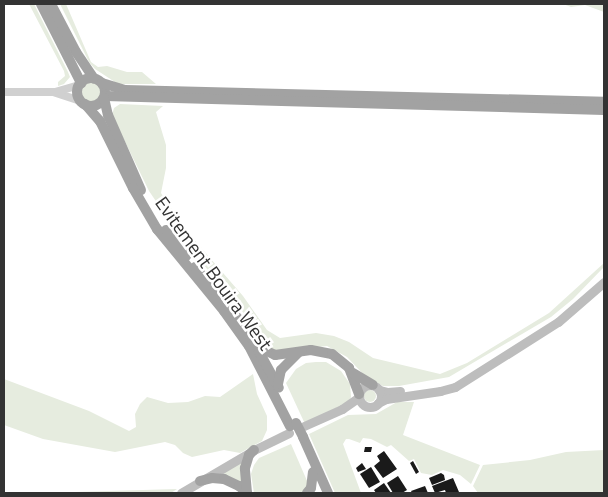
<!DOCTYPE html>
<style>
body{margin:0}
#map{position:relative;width:608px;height:497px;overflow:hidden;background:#fff;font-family:"Titillium Web",sans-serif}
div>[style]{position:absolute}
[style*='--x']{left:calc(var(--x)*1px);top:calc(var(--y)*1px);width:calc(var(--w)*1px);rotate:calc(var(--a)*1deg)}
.green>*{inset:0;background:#e6ecdf}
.round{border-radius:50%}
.building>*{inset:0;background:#1a1a1a}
.tertiary>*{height:8px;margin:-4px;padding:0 4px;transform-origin:4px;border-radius:4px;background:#d0d0d0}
.secondary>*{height:9px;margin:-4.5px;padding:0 4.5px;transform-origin:4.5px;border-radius:4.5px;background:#bdbdbd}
.secondary>.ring{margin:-4.5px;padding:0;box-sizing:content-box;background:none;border:9px solid #bdbdbd;border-radius:50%}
.trunk>*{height:10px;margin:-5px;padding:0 5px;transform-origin:5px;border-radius:5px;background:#a2a2a2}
.trunk>.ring{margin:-5px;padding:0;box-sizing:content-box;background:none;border:10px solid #a2a2a2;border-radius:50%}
.trunk-bridge>*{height:10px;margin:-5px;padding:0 5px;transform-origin:5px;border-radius:5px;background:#a2a2a2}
span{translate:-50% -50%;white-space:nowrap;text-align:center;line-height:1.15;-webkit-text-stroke:5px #fff;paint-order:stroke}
.street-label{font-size:19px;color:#333}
.frame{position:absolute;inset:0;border:5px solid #333;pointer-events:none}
</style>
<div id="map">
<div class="green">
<div style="clip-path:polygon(29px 4px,34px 4px,68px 72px,70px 77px,64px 84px,58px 86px,58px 82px,65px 76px,64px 71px)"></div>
<div style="clip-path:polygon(60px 4px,66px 4px,91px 62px,98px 67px,107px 66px,127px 72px,142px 72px,156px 84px,118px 84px,95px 69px,89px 62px)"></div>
<div style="clip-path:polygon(563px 4px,604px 4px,604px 12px,585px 5px,571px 7px)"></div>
<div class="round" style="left:80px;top:82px;width:22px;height:22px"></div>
<div style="clip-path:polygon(120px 104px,163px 106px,156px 112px,166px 145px,166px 168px,161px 193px,184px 228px,243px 296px,267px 330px,280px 338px,316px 333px,334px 336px,349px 342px,373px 358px,440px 374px,467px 363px,549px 313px,604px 263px,604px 267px,573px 299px,551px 317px,449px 377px,399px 386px,383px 386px,365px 376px,347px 357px,327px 346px,280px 351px,268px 349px,247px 317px,181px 238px,149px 191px,112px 115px,114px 108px)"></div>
<div style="clip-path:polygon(316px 362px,326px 362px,341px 371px,350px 384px,351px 397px,349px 402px,305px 424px,286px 383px,296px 369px,306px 363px)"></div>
<div style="clip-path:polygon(253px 374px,257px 394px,267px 416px,267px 430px,262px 441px,240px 453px,224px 450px,192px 457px,183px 453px,175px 445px,165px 442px,115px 452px,43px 439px,4px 425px,4px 379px,89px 411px,129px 431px,136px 427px,135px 414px,140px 404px,147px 397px,168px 403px,188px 402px,205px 396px,220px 397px)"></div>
<div class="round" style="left:364px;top:390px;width:12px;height:12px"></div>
<div style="clip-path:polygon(397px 402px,414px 402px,403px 435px,480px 465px,471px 484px,460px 475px,443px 470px,432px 475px,421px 473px,414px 459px,409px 461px,391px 445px,387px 447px,371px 439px,363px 438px,360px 443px,349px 439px,346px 439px,343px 444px,361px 493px,335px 493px,309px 434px,348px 415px,376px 414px)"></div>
<div style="clip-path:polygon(291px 444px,308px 483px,305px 493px,254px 493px,251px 474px,254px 465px,259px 458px)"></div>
<div style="clip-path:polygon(604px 450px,604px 493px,478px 493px,473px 486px,483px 465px,530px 460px,566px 452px)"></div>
<div style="clip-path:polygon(244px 460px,241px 472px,242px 484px,220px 474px)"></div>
<div style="clip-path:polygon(177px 489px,171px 493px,71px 493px,74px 492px)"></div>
</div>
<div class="building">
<div style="clip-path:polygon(365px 447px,372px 447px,371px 452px,364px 452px)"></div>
<div style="clip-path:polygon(384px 451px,397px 469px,383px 478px,374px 466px,380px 461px,377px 456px)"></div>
<div style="clip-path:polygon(413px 461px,419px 472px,416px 474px,410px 463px)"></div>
<div style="clip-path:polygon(362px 463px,366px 469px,358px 472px,356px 468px)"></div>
<div style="clip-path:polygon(371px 467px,380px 482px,369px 488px,360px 474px)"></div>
<div style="clip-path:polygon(441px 473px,444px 475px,445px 480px,432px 485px,429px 478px)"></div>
<div style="clip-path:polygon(398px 476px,407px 490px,402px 493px,393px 493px,387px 483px)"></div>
<div style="clip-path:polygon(453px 478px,459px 492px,446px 493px,445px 490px,435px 493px,432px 486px)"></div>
<div style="clip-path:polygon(384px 483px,391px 493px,376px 493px,374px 490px)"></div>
<div style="clip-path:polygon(425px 486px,428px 493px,412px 493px,411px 491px)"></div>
</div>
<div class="tertiary">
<div style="--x:4;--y:92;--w:49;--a:0"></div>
<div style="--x:53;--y:92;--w:28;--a:18"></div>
<div style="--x:55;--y:92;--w:26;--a:-16"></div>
</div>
<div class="secondary">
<div class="ring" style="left:359px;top:385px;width:13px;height:13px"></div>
<div style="--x:379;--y:390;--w:9;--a:13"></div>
<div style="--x:388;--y:392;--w:12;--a:-5"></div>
<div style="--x:378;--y:403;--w:9;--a:-27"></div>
<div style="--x:386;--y:399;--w:55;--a:-8.4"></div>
<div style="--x:440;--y:391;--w:16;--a:-15"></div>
<div style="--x:455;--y:387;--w:122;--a:-32.3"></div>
<div style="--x:558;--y:322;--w:61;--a:-41"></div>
<div style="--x:304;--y:426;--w:42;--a:-24.1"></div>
<div style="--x:342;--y:409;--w:21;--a:-35"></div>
<div style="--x:181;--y:493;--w:85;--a:-30.5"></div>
<div style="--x:254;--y:450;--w:39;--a:-26"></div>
</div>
<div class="trunk">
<div style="--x:41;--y:4;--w:89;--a:63.1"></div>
<div style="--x:51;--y:4;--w:54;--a:62.5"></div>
<div style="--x:76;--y:52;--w:32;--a:56"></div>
<div class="ring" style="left:77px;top:78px;width:18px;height:18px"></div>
<div style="--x:102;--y:83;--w:24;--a:17"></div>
<div style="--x:125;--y:90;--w:479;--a:1.4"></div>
<div style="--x:105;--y:96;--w:499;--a:1.6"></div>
<div style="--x:104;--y:98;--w:17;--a:77"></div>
<div style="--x:108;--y:115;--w:82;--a:66.3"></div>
<div style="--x:85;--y:104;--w:23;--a:49"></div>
<div style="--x:100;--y:121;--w:75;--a:63.8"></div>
<div style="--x:133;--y:188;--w:48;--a:59.7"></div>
<div style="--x:157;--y:229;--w:106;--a:50.7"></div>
<div style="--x:224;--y:311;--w:43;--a:54.5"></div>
<div style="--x:249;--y:346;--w:90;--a:62.9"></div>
<div style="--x:166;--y:230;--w:33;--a:52"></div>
<div style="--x:195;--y:267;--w:80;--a:50.1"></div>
<div style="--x:246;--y:328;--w:68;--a:61.2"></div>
<div style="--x:258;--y:347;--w:19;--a:25"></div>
<div style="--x:275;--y:355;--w:36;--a:-8"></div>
<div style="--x:311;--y:350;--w:21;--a:11"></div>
<div style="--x:332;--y:354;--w:22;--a:39"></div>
<div style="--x:349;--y:368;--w:28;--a:69"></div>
<div style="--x:353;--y:373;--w:23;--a:31"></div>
<div style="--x:278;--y:384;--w:14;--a:-78"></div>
<div style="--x:281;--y:370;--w:24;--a:-45"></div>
<div style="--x:303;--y:437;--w:61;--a:65.9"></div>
<div style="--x:200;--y:481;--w:12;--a:-14"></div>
<div style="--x:212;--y:478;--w:12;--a:5"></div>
<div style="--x:224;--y:479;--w:17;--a:25"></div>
<div style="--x:239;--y:486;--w:11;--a:41"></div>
<div style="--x:247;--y:493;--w:25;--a:-95"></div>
<div style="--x:245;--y:468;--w:14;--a:-73"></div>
<div style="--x:249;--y:455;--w:7;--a:-45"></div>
<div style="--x:307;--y:493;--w:6;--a:-51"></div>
<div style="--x:311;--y:488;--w:16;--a:-83"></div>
</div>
<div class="trunk-bridge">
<div style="--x:296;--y:423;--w:16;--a:63"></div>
</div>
<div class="street-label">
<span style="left:214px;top:273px;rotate:54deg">Evitement Bouira West</span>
</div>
<div class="frame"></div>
</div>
